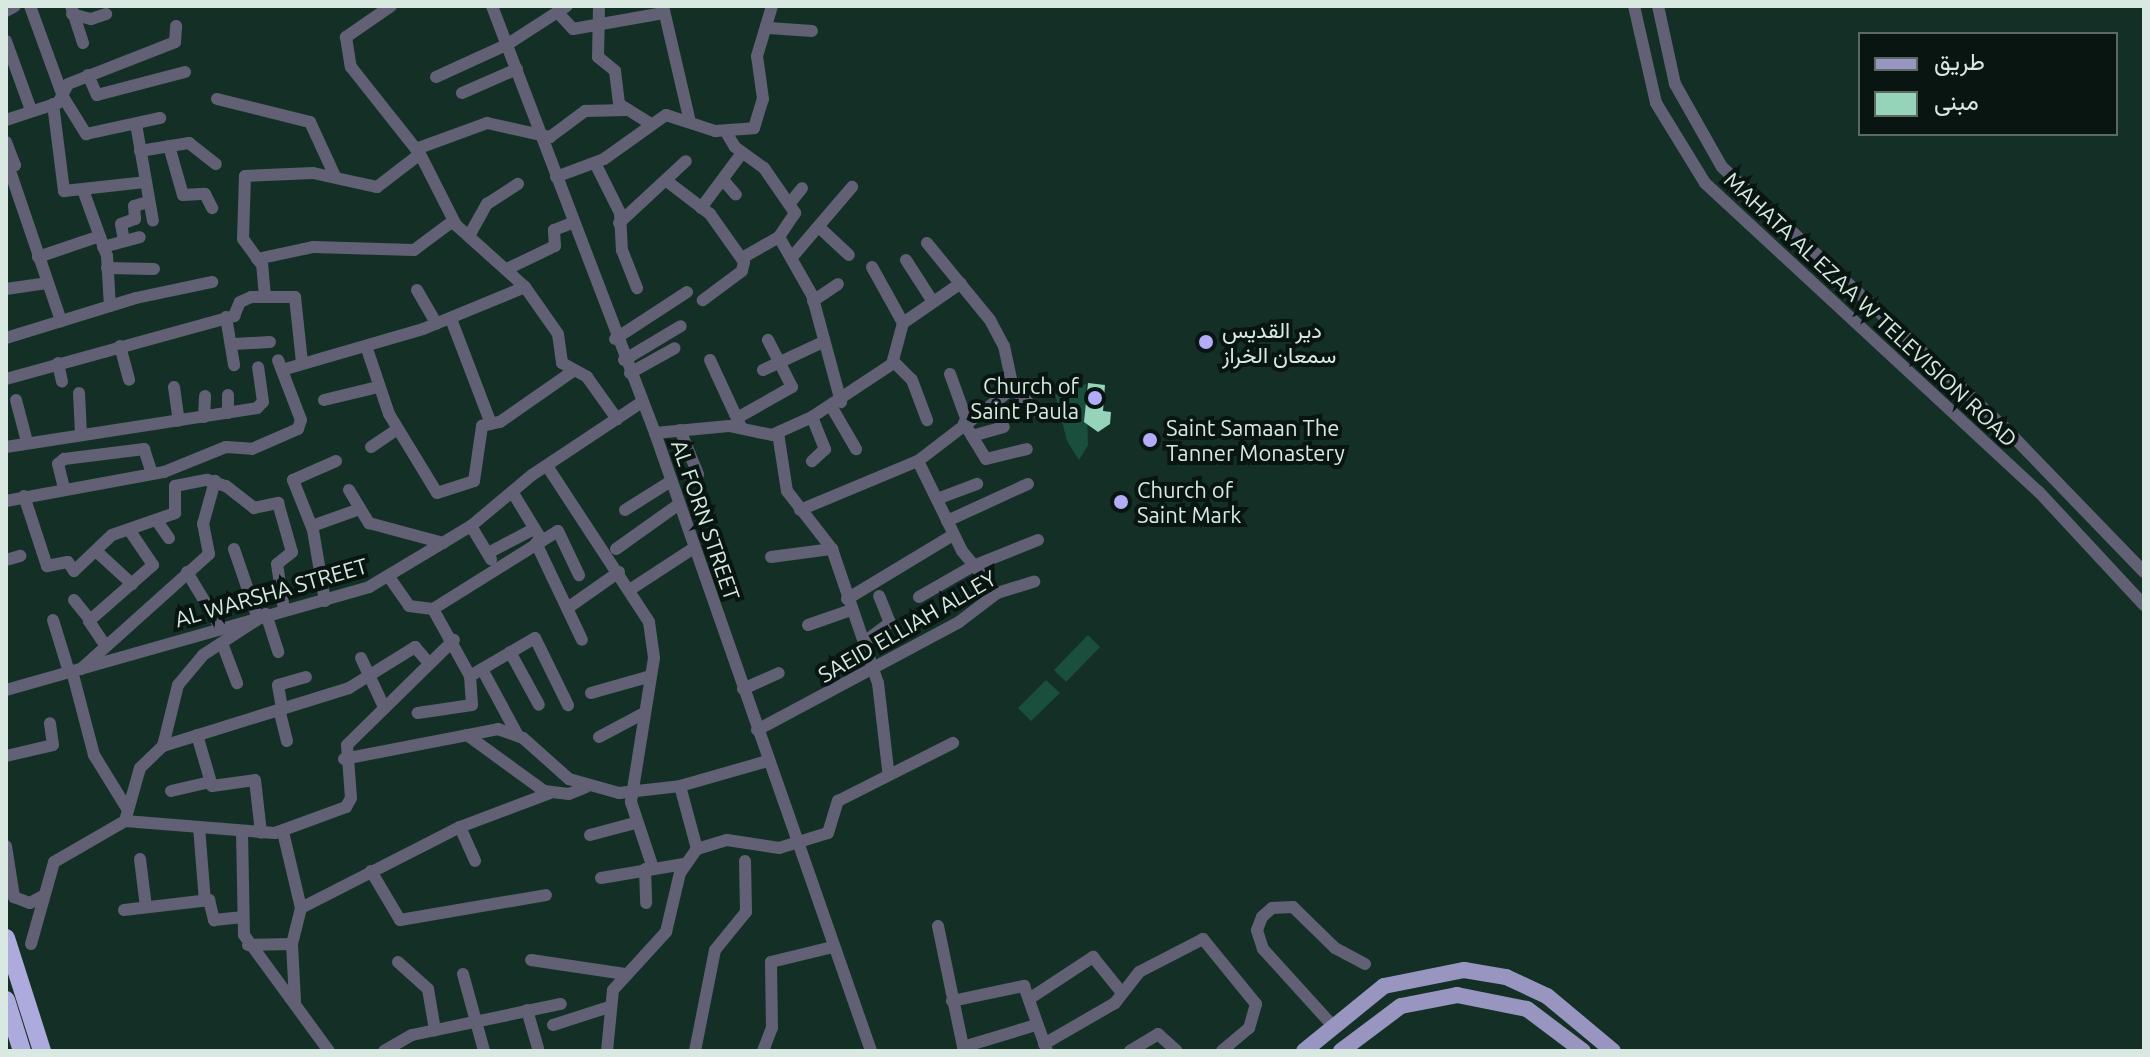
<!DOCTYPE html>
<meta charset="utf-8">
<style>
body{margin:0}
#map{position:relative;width:2150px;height:1057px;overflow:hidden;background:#143026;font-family:Ubuntu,Vazirmatn,sans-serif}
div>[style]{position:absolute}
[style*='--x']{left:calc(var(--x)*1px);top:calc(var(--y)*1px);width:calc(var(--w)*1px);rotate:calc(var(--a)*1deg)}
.green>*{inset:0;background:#1a4f3d}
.building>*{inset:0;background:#96d4ba}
.minor>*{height:12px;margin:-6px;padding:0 6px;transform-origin:6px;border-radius:6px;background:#616075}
.major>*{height:16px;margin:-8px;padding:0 8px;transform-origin:8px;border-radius:8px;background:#9895c0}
.highway>*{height:18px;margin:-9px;padding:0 9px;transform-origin:9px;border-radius:9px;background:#adaadd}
.dots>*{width:22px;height:22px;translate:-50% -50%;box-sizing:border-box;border:4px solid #091511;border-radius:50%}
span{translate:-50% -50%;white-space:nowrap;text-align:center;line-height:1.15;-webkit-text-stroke:8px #091511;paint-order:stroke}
.street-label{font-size:22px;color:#d9e9e2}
.poi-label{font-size:22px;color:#d9e9e2}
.left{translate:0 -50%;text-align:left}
.right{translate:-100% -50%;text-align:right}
.frame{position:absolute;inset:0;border:8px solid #d9e9e2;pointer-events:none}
.legend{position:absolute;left:1858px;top:32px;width:260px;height:104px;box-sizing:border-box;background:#091511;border:2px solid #5c6a65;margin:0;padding:10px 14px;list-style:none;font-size:24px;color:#d9e9e2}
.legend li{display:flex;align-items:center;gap:16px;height:40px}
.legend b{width:40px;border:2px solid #5c6a65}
</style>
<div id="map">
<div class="green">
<div style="clip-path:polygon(1086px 384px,1088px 445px,1079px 460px,1067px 441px,1055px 394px)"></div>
<div style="clip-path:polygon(1088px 635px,1100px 647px,1066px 682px,1054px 670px)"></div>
<div style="clip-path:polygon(1046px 680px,1060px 693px,1031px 721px,1018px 708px)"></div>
</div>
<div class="building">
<div style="clip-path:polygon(1088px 383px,1105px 385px,1103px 411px,1111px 412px,1110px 424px,1098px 432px,1084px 422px)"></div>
</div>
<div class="minor">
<div style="--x:30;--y:6;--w:90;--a:70"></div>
<div style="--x:71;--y:6;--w:39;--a:72"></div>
<div style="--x:391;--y:6;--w:55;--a:145.4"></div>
<div style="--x:346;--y:37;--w:30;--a:81"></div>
<div style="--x:351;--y:67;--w:111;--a:51.6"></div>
<div style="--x:420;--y:154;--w:80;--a:63.1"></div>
<div style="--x:456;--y:225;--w:93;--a:41.9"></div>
<div style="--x:525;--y:287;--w:57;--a:54.9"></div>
<div style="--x:558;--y:334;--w:29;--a:82"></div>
<div style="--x:562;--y:363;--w:29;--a:29"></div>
<div style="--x:587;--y:377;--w:52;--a:54.5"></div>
<div style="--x:492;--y:6;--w:457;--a:69.1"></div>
<div style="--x:655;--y:433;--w:655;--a:70.73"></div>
<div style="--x:599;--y:6;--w:51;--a:91.1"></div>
<div style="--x:598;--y:57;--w:22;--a:39"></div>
<div style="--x:615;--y:71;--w:33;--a:83"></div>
<div style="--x:619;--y:104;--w:36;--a:32"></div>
<div style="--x:663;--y:6;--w:115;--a:76.9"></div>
<div style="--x:1634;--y:6;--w:99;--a:77.2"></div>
<div style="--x:1656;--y:103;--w:94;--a:58.5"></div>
<div style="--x:1705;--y:183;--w:455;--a:42.8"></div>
<div style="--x:2039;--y:492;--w:154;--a:47.1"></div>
<div style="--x:1658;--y:6;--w:80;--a:77.7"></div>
<div style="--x:1675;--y:84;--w:95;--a:60.5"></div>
<div style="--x:1722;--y:167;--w:382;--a:42.7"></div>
<div style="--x:2003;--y:426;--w:203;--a:46"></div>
<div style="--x:6;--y:11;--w:10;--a:-29"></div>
<div style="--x:72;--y:14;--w:20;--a:15"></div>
<div style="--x:91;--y:19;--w:16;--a:-18"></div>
<div style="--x:560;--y:15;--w:19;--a:47"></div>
<div style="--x:573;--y:29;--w:92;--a:-10"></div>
<div style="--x:769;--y:28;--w:43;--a:4"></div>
<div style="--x:6;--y:41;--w:73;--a:70.1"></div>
<div style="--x:88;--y:75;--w:22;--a:66"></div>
<div style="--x:97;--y:95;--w:91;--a:-14.6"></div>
<div style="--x:436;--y:77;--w:79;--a:-24.6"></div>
<div style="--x:508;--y:44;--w:70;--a:-32.8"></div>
<div style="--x:462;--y:93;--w:60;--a:-23.6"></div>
<div style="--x:63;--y:97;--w:44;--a:58.1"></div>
<div style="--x:86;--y:134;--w:76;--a:-12.2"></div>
<div style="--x:217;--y:99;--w:96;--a:13.9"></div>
<div style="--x:310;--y:122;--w:60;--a:65.2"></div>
<div style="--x:53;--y:104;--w:88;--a:82.8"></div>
<div style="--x:64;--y:191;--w:81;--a:-6.3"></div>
<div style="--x:6;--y:120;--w:55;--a:-18.1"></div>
<div style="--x:58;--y:103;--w:21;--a:-62"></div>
<div style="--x:68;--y:84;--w:115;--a:-21.4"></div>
<div style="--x:175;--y:42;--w:16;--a:-86"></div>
<div style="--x:136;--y:124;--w:98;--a:80.1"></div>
<div style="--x:726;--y:132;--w:17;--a:59"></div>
<div style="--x:735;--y:147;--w:36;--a:36"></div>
<div style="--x:764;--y:168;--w:55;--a:55.4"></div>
<div style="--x:795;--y:213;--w:29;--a:124"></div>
<div style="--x:779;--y:237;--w:43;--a:150.4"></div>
<div style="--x:6;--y:142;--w:25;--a:69"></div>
<div style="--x:15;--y:165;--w:7;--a:153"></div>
<div style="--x:169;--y:146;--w:51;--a:74.1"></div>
<div style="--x:183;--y:195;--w:22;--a:-3"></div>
<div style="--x:205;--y:194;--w:16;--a:63"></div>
<div style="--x:416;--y:149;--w:76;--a:-20.1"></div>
<div style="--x:487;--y:123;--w:65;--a:12.5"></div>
<div style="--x:550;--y:137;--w:44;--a:-36.6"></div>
<div style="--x:585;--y:111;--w:41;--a:-1.4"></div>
<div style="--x:140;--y:151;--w:50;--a:-9.3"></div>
<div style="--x:189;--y:143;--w:34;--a:38"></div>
<div style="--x:595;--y:163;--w:56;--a:63.4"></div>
<div style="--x:620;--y:213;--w:37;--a:87"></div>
<div style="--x:622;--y:250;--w:41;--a:68.5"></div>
<div style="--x:9;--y:168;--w:162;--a:71.2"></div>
<div style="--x:556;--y:177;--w:51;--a:-20.6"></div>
<div style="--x:604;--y:159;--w:76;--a:-35.4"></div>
<div style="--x:666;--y:115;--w:52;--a:18.1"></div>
<div style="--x:715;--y:131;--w:39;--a:-4"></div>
<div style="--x:754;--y:128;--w:30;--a:-73"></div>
<div style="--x:763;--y:99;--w:43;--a:-97.9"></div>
<div style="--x:757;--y:56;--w:52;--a:-73.3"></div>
<div style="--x:724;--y:181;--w:18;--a:49"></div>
<div style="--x:668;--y:182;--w:53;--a:37.3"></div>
<div style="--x:710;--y:214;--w:59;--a:54.7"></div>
<div style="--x:744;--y:262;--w:9;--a:103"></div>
<div style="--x:742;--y:271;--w:49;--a:143.4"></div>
<div style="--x:83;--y:190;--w:70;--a:70"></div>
<div style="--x:107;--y:256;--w:50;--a:86.6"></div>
<div style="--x:790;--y:203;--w:19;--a:-51"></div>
<div style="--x:701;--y:208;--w:69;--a:-53.3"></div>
<div style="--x:619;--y:223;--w:91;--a:-42.8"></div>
<div style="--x:821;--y:229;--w:38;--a:43"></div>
<div style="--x:469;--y:236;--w:37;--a:-61"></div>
<div style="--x:487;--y:204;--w:37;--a:-33"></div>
<div style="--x:779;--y:237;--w:67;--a:60.4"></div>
<div style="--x:812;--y:295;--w:111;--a:74.8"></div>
<div style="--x:124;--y:241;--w:17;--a:-100"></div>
<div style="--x:121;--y:224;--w:15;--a:-20"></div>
<div style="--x:135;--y:219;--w:13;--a:-94"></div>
<div style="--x:134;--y:206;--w:15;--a:-16"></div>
<div style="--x:927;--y:243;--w:99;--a:50.7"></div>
<div style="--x:990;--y:320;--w:30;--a:62"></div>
<div style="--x:1004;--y:346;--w:43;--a:77.9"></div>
<div style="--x:1013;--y:388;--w:36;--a:44"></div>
<div style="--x:103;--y:247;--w:38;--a:-15"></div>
<div style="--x:793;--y:256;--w:91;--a:-49.5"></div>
<div style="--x:38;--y:257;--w:65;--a:-18.7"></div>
<div style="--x:257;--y:259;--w:57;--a:-12.1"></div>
<div style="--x:313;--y:247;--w:101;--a:1.7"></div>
<div style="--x:414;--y:250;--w:49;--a:-36.6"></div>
<div style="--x:906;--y:260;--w:50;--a:57.3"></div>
<div style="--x:872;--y:267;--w:64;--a:61"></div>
<div style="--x:107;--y:268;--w:47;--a:1.2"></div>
<div style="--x:509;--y:268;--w:51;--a:-25.6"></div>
<div style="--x:555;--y:246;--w:16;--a:-94"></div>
<div style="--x:554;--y:230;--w:19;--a:-21"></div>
<div style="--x:6;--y:289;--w:41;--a:-8.3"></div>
<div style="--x:417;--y:290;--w:39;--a:60"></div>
<div style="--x:265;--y:297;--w:32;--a:-95"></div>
<div style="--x:262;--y:265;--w:32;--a:-126"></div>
<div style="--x:243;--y:239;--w:63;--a:-88.2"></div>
<div style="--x:245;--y:176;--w:68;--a:-2.5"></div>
<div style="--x:313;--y:173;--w:66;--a:12.3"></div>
<div style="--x:377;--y:187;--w:54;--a:-37.5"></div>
<div style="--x:813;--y:301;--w:30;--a:-34"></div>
<div style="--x:226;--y:317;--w:49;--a:80.5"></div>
<div style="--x:451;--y:319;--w:112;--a:69.1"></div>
<div style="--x:6;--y:338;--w:136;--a:-17.1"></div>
<div style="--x:136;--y:298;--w:78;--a:-11.9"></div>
<div style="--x:615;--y:339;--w:86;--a:-33.1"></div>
<div style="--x:233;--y:344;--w:37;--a:-3"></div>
<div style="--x:120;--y:346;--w:35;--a:75"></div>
<div style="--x:366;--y:346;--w:72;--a:71.3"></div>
<div style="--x:389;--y:414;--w:92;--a:58.7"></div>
<div style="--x:437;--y:493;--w:39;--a:-18"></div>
<div style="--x:474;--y:481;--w:56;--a:-81.7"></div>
<div style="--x:482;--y:426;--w:18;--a:-13"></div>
<div style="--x:500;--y:422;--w:89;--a:-34.9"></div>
<div style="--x:624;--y:360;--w:66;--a:-30.8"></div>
<div style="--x:710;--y:360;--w:72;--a:65.2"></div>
<div style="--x:894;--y:362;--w:25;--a:45"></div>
<div style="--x:912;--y:380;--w:43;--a:69.4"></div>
<div style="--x:58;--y:363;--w:19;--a:78"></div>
<div style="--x:282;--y:370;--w:147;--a:-16.2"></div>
<div style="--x:423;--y:329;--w:110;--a:-22.4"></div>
<div style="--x:763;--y:370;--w:66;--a:-25"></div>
<div style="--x:630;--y:373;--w:51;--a:-29.1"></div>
<div style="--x:950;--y:374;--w:50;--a:70.1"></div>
<div style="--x:6;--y:379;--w:237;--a:-15.4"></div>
<div style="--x:234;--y:316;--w:15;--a:-67"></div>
<div style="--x:240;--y:302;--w:12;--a:-24"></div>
<div style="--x:251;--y:297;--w:44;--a:0"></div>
<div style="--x:295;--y:297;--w:65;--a:83.9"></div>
<div style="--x:174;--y:387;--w:34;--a:82"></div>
<div style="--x:79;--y:393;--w:41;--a:87.2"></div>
<div style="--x:16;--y:400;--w:43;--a:75.3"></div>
<div style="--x:324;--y:400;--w:56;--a:-13.5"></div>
<div style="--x:831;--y:406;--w:50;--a:59.8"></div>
<div style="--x:228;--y:413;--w:18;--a:-90"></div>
<div style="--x:204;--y:417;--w:21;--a:-87"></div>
<div style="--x:812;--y:417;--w:35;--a:68"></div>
<div style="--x:825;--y:449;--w:18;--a:137"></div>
<div style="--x:737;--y:418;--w:63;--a:-29.4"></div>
<div style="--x:792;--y:387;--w:53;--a:-117.1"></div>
<div style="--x:964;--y:423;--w:42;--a:58.6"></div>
<div style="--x:986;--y:459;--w:42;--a:-13.7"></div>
<div style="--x:680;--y:430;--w:48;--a:67.8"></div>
<div style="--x:655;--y:433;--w:74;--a:-5.4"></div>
<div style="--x:729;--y:426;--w:44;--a:11.8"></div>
<div style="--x:772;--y:435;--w:44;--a:-24.2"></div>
<div style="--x:812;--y:417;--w:96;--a:-33.5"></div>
<div style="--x:892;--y:364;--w:42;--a:-75"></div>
<div style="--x:903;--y:323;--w:70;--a:-34.6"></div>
<div style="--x:778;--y:433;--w:59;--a:81.2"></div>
<div style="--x:787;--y:491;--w:73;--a:52.2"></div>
<div style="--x:832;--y:549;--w:142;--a:71.1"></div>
<div style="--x:878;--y:683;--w:88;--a:83.4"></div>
<div style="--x:972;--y:436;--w:33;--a:-16"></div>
<div style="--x:6;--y:447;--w:254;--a:-8.8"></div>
<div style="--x:257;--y:408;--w:8;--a:-45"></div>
<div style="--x:263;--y:402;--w:35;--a:-98"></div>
<div style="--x:371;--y:447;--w:32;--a:-34"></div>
<div style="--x:918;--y:461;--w:100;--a:63.9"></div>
<div style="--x:962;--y:551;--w:55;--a:50.2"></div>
<div style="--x:547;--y:466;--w:186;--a:56.8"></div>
<div style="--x:649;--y:622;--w:36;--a:82"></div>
<div style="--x:654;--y:658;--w:146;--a:99.1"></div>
<div style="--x:631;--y:802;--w:70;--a:71.6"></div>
<div style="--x:64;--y:488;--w:25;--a:-104"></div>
<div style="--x:58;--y:464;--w:8;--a:-40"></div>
<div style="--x:64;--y:459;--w:81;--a:-7.1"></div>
<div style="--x:144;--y:449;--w:26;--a:72"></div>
<div style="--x:349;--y:490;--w:39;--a:59"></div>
<div style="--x:369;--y:523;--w:77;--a:15.1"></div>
<div style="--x:513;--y:493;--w:54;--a:58.7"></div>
<div style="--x:24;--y:496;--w:74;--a:71.8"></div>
<div style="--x:47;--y:566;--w:21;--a:-11"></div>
<div style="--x:68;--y:562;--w:11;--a:56"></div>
<div style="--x:74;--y:571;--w:52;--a:-43.5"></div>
<div style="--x:112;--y:535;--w:67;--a:-19.2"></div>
<div style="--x:175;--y:513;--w:27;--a:-90"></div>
<div style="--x:175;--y:486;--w:33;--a:-11"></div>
<div style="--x:207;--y:480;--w:20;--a:18"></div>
<div style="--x:226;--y:486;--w:36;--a:38"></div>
<div style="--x:254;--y:508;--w:25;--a:-12"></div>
<div style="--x:278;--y:503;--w:51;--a:74.1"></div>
<div style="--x:292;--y:552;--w:19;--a:141"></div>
<div style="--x:277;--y:564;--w:47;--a:81.3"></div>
<div style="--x:937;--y:499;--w:43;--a:-20.6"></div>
<div style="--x:6;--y:501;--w:161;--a:-10.4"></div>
<div style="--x:164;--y:472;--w:67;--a:-22"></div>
<div style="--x:226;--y:447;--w:26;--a:4"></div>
<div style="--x:252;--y:449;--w:50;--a:-23.5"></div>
<div style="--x:298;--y:429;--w:9;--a:-72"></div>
<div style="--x:301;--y:420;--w:64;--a:-111"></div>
<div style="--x:625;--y:510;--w:54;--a:-32.2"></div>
<div style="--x:800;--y:510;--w:128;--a:-22.6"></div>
<div style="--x:918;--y:461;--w:120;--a:-37.5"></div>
<div style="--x:157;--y:521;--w:21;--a:55"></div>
<div style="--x:947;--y:521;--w:89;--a:-24.6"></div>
<div style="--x:312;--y:526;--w:48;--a:-19.6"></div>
<div style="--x:471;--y:526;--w:39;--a:59"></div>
<div style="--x:536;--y:543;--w:107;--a:64.6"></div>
<div style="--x:234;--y:549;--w:71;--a:71.1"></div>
<div style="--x:616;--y:549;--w:77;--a:-35.5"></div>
<div style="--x:96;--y:551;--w:49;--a:42.5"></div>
<div style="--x:488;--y:553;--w:52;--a:-27.6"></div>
<div style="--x:771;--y:557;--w:62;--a:-7.5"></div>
<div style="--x:6;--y:560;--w:15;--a:-16"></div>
<div style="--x:187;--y:572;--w:64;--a:59"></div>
<div style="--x:389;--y:577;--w:35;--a:55"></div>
<div style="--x:409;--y:606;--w:24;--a:7"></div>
<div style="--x:433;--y:609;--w:77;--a:61.1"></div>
<div style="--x:470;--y:676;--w:29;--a:86"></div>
<div style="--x:472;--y:705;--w:55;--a:171.6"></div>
<div style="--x:631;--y:589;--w:75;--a:-33.1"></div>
<div style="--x:919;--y:597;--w:62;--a:-29.9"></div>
<div style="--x:973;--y:566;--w:70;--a:-21.8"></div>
<div style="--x:847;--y:599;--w:124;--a:-31.1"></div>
<div style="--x:74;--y:600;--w:26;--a:51"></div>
<div style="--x:325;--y:601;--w:72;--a:-99.6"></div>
<div style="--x:313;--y:530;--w:54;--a:-111.8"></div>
<div style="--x:293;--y:480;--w:47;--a:-23.8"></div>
<div style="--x:569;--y:607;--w:61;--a:-35"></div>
<div style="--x:433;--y:609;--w:147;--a:-32"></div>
<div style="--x:558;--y:531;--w:49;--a:64.5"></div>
<div style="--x:53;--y:620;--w:54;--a:72.9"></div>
<div style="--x:808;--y:625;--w:46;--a:-19.2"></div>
<div style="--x:222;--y:643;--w:43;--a:69.4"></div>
<div style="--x:863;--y:643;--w:34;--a:-37"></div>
<div style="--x:890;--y:623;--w:29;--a:-112"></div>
<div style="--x:105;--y:645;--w:29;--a:-124"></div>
<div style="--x:89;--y:621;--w:85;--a:-41.2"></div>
<div style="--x:153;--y:565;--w:41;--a:-124.1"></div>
<div style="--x:510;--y:652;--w:60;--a:61.3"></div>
<div style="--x:361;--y:658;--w:54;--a:64.9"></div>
<div style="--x:81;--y:669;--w:172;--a:-41.9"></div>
<div style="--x:209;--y:554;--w:31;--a:-101"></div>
<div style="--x:203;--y:524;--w:45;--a:-74.4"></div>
<div style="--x:482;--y:669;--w:74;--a:61.7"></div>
<div style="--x:72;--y:671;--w:87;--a:75.3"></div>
<div style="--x:94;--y:755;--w:61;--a:58.4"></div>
<div style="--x:470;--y:676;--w:75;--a:-30.3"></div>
<div style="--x:535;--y:638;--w:75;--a:63.8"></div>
<div style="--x:743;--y:689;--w:39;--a:-24"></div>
<div style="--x:6;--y:690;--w:377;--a:-15.8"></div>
<div style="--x:369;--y:587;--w:119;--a:-30.9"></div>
<div style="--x:471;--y:526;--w:80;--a:-39.9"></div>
<div style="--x:532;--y:475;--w:132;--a:-33.6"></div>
<div style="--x:591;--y:693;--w:62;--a:-15.8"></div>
<div style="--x:282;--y:708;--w:23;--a:-100"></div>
<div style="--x:278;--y:685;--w:29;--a:-16"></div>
<div style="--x:279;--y:709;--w:33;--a:76"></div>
<div style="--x:757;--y:730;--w:229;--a:-28.1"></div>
<div style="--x:959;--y:622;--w:48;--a:-37.3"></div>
<div style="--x:997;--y:593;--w:39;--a:-17"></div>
<div style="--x:197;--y:735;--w:53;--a:73.6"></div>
<div style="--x:212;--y:786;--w:43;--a:-7.9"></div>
<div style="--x:255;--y:780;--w:53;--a:83.5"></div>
<div style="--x:467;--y:735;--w:95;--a:36"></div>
<div style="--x:544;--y:791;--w:25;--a:7"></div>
<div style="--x:569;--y:794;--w:18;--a:-22"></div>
<div style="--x:599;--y:737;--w:49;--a:-28.1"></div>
<div style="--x:163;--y:746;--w:63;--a:-76.2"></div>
<div style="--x:178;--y:685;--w:39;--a:-50"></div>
<div style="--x:203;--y:655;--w:75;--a:-33.1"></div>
<div style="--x:266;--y:614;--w:40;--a:72"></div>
<div style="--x:6;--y:756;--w:48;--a:-13.2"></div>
<div style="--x:53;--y:745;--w:22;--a:-98"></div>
<div style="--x:344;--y:759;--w:157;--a:-11"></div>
<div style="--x:498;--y:729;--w:27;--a:20"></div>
<div style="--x:523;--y:738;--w:62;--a:41.7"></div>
<div style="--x:569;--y:779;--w:52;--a:15.6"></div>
<div style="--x:619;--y:793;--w:61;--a:-6.5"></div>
<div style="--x:680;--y:786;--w:91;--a:-15.9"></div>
<div style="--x:680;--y:786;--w:65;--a:74.9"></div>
<div style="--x:171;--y:791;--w:40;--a:-13"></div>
<div style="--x:125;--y:821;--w:150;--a:4.6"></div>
<div style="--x:275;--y:833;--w:76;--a:-20.1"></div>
<div style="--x:346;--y:807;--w:10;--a:-61"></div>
<div style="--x:351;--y:798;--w:53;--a:-94.3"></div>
<div style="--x:347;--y:745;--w:150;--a:-44.5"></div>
<div style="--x:125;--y:821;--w:55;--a:-74.2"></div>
<div style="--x:140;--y:768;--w:32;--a:-44"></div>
<div style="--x:163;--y:746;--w:195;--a:-17.3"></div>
<div style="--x:349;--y:688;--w:78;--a:-31.8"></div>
<div style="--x:415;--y:647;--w:21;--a:49"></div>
<div style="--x:199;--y:827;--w:74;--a:85.4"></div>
<div style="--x:460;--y:827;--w:37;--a:66"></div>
<div style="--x:242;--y:831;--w:104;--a:88.9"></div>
<div style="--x:244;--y:935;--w:144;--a:53.8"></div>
<div style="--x:283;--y:832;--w:78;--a:76.7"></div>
<div style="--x:301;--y:908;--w:37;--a:104"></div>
<div style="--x:292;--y:944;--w:57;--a:87"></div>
<div style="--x:590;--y:835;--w:47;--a:-14.9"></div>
<div style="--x:6;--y:846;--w:52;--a:81.1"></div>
<div style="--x:14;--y:897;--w:17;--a:21"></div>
<div style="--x:30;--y:903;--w:13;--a:-29"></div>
<div style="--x:140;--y:859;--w:48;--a:82.9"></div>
<div style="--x:645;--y:869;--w:34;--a:88"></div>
<div style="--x:371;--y:871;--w:57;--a:59.4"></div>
<div style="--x:400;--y:920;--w:148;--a:-9.7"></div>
<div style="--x:601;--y:878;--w:84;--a:-9.6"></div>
<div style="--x:301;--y:908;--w:178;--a:-27"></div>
<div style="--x:460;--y:827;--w:96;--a:-20.7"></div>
<div style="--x:124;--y:910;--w:86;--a:-6.7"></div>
<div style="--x:209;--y:900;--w:21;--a:76"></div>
<div style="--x:214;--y:920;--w:27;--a:-6"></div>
<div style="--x:938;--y:926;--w:128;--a:78.3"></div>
<div style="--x:31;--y:944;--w:85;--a:-74.3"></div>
<div style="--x:54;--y:862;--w:82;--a:-30"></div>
<div style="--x:248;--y:945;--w:44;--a:-1.3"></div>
<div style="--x:531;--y:960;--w:95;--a:8.5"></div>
<div style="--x:398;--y:962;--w:40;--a:42"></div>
<div style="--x:428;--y:989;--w:42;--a:80.3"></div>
<div style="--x:463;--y:974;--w:80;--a:74.7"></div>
<div style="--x:1029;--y:999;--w:77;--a:-33.3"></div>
<div style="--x:1093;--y:957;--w:46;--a:51.1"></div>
<div style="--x:952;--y:1001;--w:74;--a:-11.8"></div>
<div style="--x:1024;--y:986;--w:69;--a:70.5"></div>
<div style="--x:527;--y:1010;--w:40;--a:74"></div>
<div style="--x:553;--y:1025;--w:59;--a:-17.8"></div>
<div style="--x:1332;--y:1025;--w:103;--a:-132.2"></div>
<div style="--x:1263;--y:949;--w:20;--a:-108"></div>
<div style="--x:1257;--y:930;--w:14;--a:-69"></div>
<div style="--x:1262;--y:917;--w:13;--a:-42"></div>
<div style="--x:1272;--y:908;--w:21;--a:-3"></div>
<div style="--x:1293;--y:907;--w:59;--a:44.3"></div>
<div style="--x:1335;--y:948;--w:34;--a:28"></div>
<div style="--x:1044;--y:1044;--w:82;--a:-30"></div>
<div style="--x:1115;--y:1003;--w:39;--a:-52"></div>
<div style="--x:1139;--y:972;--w:72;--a:-27.3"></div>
<div style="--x:1203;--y:939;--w:84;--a:50.8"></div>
<div style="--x:1256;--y:1004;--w:25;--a:106"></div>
<div style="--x:1249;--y:1028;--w:35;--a:140"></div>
<div style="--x:963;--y:1047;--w:76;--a:-16.8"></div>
<div style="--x:384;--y:1051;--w:32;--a:-30"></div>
<div style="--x:412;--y:1035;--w:152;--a:-11.8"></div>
<div style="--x:607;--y:1051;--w:61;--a:-84.4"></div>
<div style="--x:613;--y:990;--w:79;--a:-47.6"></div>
<div style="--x:666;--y:932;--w:61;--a:-76.7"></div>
<div style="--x:680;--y:873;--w:29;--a:-55"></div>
<div style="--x:697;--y:849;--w:31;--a:-17"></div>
<div style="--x:727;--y:840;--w:53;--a:8.7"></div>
<div style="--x:779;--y:848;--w:51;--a:-17"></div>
<div style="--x:828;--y:833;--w:34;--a:-73"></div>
<div style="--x:838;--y:801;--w:129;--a:-26.8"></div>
<div style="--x:695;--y:1051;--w:103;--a:-78.8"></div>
<div style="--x:715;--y:950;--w:49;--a:-50.8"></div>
<div style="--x:746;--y:912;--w:51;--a:-91.1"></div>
<div style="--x:763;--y:1051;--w:25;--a:-69"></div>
<div style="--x:772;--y:1028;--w:66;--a:-90.9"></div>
<div style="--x:771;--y:962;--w:64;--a:-13.6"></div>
<div style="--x:1130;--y:1051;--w:33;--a:-31"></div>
<div style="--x:1158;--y:1034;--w:25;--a:42"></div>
</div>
<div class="major">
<div style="--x:1304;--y:1051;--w:103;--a:-39.1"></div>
<div style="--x:1384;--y:986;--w:82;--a:-11.3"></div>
<div style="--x:1464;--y:970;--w:43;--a:9.5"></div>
<div style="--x:1506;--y:977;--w:45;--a:24.9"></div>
<div style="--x:1547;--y:996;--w:86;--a:39.8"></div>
<div style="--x:1341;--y:1051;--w:75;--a:-36.9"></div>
<div style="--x:1401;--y:1006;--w:57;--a:-11.1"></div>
<div style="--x:1457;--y:995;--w:71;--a:11.3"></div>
<div style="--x:1527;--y:1009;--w:70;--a:36.9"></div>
</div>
<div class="highway">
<div style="--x:6;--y:938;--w:119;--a:72.3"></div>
<div style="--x:6;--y:1000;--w:53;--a:72.6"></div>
</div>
<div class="dots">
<div style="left:1206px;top:342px;background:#b3adf9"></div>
<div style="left:1095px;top:398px;background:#b3adf9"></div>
<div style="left:1150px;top:440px;background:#b3adf9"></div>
<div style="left:1121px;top:502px;background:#b3adf9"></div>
</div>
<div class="street-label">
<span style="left:1871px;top:309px;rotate:43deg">MAHATA AL EZAA W TELEVISION ROAD</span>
<span style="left:706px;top:520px;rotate:71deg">AL FORN STREET</span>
<span style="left:271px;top:592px;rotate:-16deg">AL WARSHA STREET</span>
<span style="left:907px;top:626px;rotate:-30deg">SAEID ELLIAH ALLEY</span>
</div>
<div class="poi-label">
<span class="left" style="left:1222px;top:342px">دير القديس<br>سمعان الخراز</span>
<span class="right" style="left:1079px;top:398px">Church of<br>Saint Paula</span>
<span class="left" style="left:1166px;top:440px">Saint Samaan The<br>Tanner Monastery</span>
<span class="left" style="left:1137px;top:502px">Church of<br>Saint Mark</span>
</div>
<div class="frame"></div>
<ul class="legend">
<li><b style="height:10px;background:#9895c0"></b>طريق</li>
<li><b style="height:22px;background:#96d4ba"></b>مبنى</li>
</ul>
</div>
